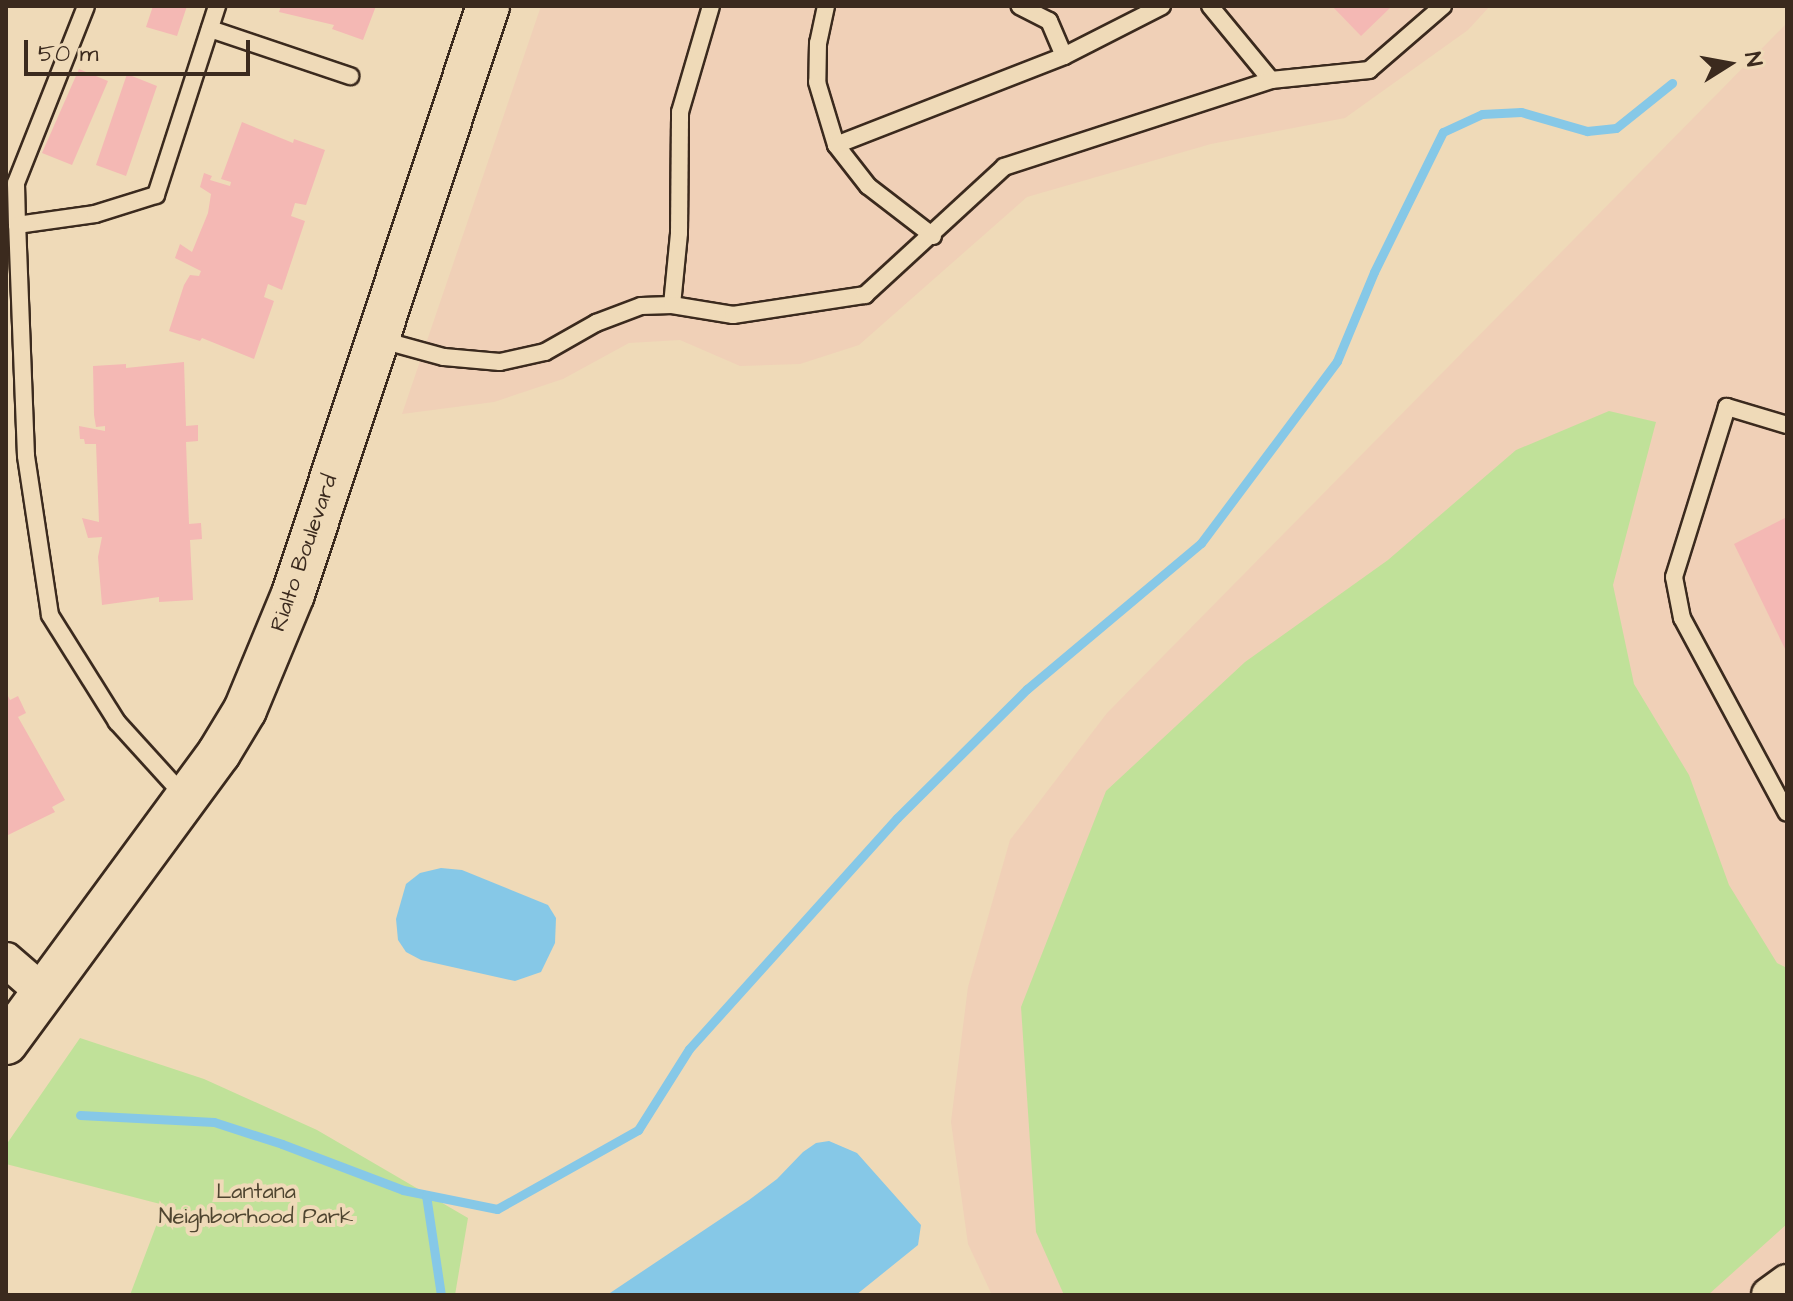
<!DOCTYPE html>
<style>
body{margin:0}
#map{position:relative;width:1793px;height:1301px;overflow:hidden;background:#efdab8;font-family:"Architects Daughter",sans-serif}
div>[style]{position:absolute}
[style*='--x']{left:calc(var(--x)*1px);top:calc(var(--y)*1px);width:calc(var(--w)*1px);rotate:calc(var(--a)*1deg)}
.built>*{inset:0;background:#f0d0b7}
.green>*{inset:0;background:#c0e199}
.water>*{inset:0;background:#86c8e7}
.stream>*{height:9px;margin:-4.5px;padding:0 4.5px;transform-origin:4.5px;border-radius:4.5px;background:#86c8e7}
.building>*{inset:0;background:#f4b8b4}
.roads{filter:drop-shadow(2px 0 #3b2a1e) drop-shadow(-2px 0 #3b2a1e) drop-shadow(0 2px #3b2a1e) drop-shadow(0 -2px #3b2a1e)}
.service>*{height:16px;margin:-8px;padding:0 8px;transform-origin:8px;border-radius:8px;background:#efdab8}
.minor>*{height:34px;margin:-17px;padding:0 17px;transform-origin:17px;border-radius:17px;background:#efdab8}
.tertiary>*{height:42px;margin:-21px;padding:0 21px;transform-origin:21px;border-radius:21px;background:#efdab8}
span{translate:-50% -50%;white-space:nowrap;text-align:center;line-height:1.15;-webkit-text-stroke:8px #efdab8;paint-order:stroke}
.street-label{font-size:22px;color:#3b2a1e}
.park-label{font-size:22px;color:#4f4530}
.frame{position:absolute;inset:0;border:8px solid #3b2a1e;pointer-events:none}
.north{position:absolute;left:1689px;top:24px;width:80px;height:80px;-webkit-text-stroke:6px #efdab8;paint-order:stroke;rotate:79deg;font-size:22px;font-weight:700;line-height:32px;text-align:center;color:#3b2a1e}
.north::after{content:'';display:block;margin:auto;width:28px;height:36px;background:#3b2a1e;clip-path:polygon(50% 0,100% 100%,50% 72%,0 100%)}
.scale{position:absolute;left:24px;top:40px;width:226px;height:36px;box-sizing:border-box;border:4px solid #3b2a1e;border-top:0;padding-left:10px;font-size:24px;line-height:28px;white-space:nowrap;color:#3b2a1e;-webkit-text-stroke:6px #efdab8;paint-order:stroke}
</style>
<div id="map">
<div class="built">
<div style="clip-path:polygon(541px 6px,1490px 6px,1468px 30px,1345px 118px,1211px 144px,1027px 197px,859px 345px,800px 364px,740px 366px,680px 340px,629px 343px,563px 379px,494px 402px,402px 414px)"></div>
<div style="clip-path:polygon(1787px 23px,1787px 1295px,992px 1295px,968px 1244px,951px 1122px,968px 987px,1010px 840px,1107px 713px)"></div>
</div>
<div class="green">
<div style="clip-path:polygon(1609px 411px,1656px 422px,1613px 585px,1634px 684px,1689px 775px,1729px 885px,1777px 963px,1787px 968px,1787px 1224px,1708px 1295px,1064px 1295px,1036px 1232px,1021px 1007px,1106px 791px,1245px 662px,1388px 560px,1516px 450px)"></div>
<div style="clip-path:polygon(80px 1038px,204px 1079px,317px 1130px,468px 1218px,455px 1295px,130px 1295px,164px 1205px,6px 1164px,6px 1145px)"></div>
</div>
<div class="water">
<div style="clip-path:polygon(441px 868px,462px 870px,548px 905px,556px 918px,555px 943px,541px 972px,515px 981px,421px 960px,406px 952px,398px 940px,396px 919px,406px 884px,420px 873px)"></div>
<div style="clip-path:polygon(829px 1141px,857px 1153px,921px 1225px,918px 1245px,856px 1295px,607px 1295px,749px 1200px,777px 1179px,803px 1152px,816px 1143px)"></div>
</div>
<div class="stream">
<div style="--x:80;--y:1115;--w:134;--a:3"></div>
<div style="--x:214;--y:1122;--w:71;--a:17.9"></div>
<div style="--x:282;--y:1144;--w:129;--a:20.8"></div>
<div style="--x:403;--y:1190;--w:96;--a:11.4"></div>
<div style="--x:497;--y:1209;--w:162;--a:-29.3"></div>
<div style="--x:638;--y:1130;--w:96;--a:-57.8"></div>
<div style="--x:689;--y:1049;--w:311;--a:-48"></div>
<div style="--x:897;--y:818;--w:183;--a:-44.8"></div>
<div style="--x:1027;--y:689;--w:227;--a:-40"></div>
<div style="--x:1201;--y:543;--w:227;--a:-53.2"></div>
<div style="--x:1337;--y:361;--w:96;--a:-67.4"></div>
<div style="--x:1374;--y:272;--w:156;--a:-63.8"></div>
<div style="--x:1443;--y:132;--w:43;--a:-24.8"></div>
<div style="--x:1482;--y:114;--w:39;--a:-3"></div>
<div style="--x:1521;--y:112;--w:69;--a:16.1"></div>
<div style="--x:1587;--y:131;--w:29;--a:-6"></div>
<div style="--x:1616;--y:128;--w:72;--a:-38.8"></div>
<div style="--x:426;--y:1195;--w:101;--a:81.5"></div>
</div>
<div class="building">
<div style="clip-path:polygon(153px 6px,187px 6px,177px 36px,146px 27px)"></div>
<div style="clip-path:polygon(281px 6px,376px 6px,363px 40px,332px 29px,334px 25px,279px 12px)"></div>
<div style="clip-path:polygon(1332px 6px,1392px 6px,1361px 36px)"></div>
<div style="clip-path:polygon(79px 69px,108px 81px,72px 165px,42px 153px)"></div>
<div style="clip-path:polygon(127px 74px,157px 86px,126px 176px,96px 165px)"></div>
<div style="clip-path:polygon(242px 122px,293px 143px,294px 139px,325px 150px,306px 205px,295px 203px,291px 216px,305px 221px,282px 290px,268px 284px,264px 297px,274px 301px,254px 359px,202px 338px,200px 341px,169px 331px,184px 285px,190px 275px,199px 276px,201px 271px,175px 258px,180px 244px,192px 252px,208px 213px,211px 194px,200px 187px,204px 173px,212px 176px,210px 180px,230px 186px,231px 182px,221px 179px)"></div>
<div style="clip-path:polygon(184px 362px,186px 426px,198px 425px,198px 441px,186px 442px,189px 524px,201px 523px,202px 539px,190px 540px,193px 600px,159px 602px,159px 597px,102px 605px,98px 557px,102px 537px,88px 538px,82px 518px,99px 522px,96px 444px,85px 444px,84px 439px,80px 439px,79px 426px,105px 431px,105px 426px,96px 427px,94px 415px,93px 366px,126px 364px,126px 368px)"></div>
<div style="clip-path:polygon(1787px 517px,1787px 653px,1734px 544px)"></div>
<div style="clip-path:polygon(6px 692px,10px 700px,18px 696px,26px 713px,18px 717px,65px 800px,52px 807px,55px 812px,6px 836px)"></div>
</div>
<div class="roads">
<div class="service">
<div style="--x:826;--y:6;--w:38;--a:102"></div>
<div style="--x:818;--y:43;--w:39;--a:91"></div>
<div style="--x:817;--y:82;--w:66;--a:73.2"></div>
<div style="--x:1210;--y:6;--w:96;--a:50.5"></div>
<div style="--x:210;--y:29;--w:148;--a:18.6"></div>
<div style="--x:1064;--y:56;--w:110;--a:-27"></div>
<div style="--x:17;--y:225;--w:42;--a:-91.4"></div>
<div style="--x:16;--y:183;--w:190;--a:-68.4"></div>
<div style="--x:933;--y:236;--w:82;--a:-142.4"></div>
<div style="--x:868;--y:186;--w:52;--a:-128"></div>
<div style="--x:836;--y:145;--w:245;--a:-21.3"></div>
<div style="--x:1064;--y:56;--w:38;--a:-113"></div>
<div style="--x:1049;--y:21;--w:33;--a:-153"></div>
<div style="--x:672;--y:305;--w:72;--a:-84.4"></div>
<div style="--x:679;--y:233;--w:121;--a:-89.5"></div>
<div style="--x:680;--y:112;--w:110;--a:-73.7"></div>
<div style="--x:378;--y:339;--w:68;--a:15.3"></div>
<div style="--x:444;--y:357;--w:56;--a:5.1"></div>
<div style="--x:500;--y:362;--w:46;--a:-12.5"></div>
<div style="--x:545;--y:352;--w:59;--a:-29.6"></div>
<div style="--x:596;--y:323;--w:48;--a:-20.7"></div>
<div style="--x:641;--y:306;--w:31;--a:-2"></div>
<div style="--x:672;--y:305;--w:62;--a:9.3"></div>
<div style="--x:733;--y:315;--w:134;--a:-8.6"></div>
<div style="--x:865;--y:295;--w:189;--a:-42.6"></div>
<div style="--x:1004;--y:167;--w:281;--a:-18"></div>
<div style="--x:1271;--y:80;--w:99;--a:-5.8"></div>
<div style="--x:1369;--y:70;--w:98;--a:-40.9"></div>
<div style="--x:1787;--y:425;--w:63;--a:-163.3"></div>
<div style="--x:1727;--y:407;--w:178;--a:107.3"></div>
<div style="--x:1674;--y:577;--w:42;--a:79"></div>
<div style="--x:1682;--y:618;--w:221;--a:61.7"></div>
<div style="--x:186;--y:798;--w:103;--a:-132.2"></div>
<div style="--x:117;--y:722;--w:126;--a:-122.1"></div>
<div style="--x:50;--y:615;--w:161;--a:-98.6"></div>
<div style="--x:26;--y:456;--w:231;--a:-92.2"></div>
<div style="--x:17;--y:225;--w:79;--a:-8"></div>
<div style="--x:95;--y:214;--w:64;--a:-17.3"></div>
<div style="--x:156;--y:195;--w:199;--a:-72.1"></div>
</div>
<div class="minor">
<div style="--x:6;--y:960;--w:49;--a:40.9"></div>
<div style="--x:1769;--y:1295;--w:22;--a:-36"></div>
</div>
<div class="tertiary">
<div style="--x:6;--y:1043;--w:360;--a:-53.7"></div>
<div style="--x:219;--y:753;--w:50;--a:-58.8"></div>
<div style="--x:245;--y:710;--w:126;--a:-67.5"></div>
<div style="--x:293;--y:594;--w:619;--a:-71.65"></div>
</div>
</div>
<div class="street-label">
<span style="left:304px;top:553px;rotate:-71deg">Rialto Boulevard</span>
</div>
<div class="park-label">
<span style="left:256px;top:1204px">Lantana<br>Neighborhood Park</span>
</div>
<div class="frame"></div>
<div class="north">N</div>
<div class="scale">50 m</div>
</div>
